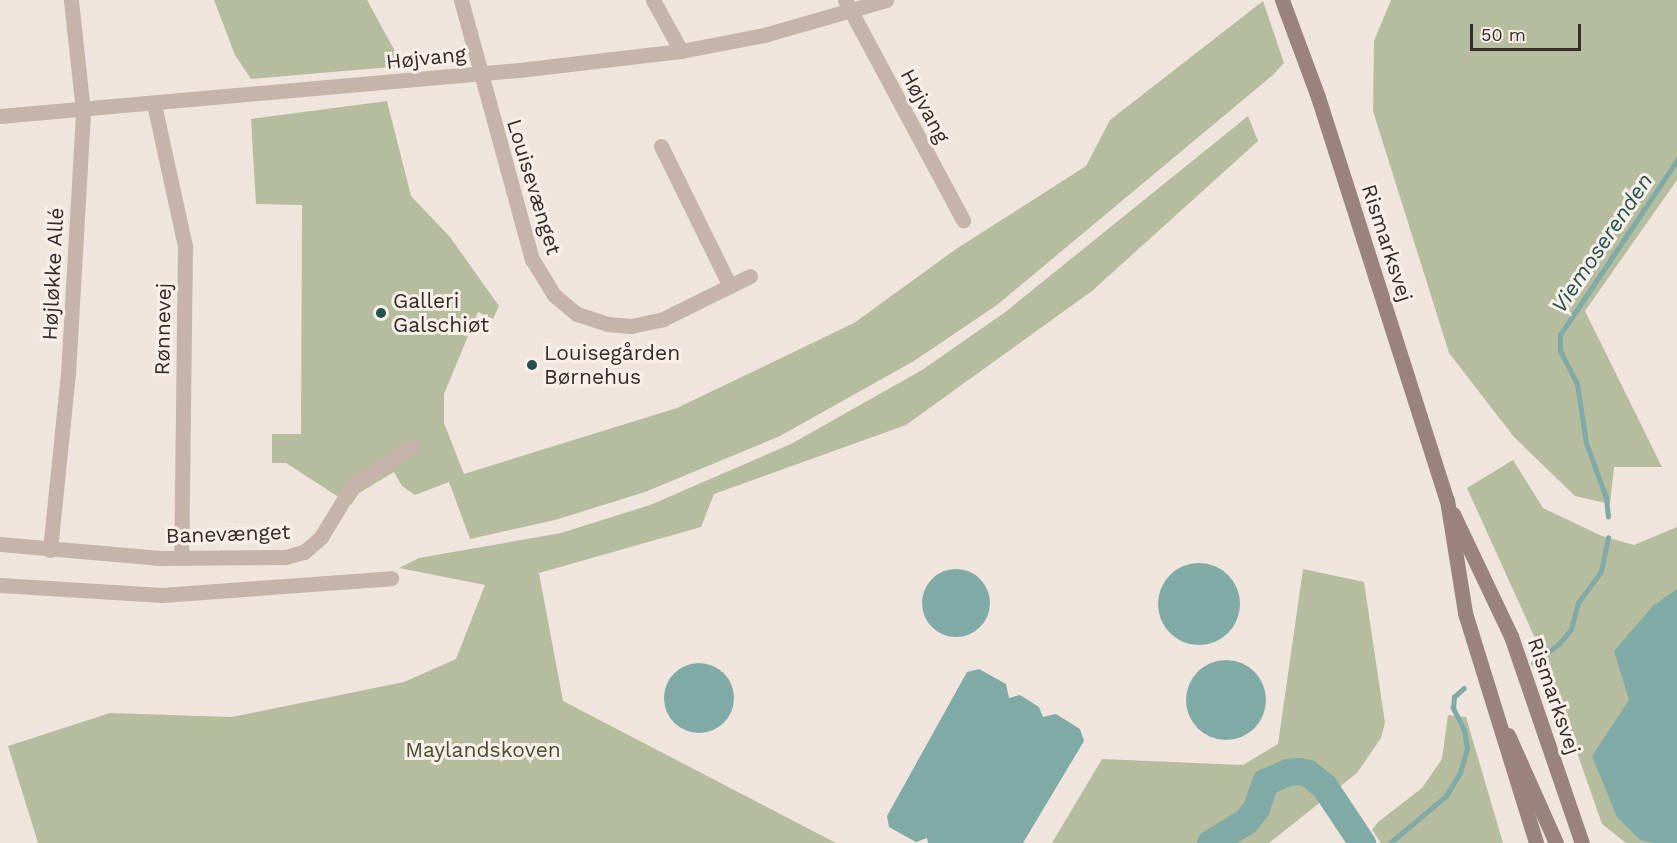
<!DOCTYPE html>
<meta charset="utf-8">
<style>
body{margin:0}
#map{position:relative;width:1677px;height:843px;overflow:hidden;background:#efe5dd;font-family:"Work Sans",sans-serif}
div>[style]{position:absolute}
[style*='--x']{left:calc(var(--x)*1px);top:calc(var(--y)*1px);width:calc(var(--w)*1px);rotate:calc(var(--a)*1deg)}
.green>*{inset:0;background:#b6bd9e}
.water>*{inset:0;background:#7faaa6}
.round{border-radius:50%}
.stream>*{height:4.5px;margin:-2.25px;padding:0 2.25px;transform-origin:2.25px;border-radius:2.25px;background:#7faaa6}
.river>*{height:27px;margin:-13.5px;padding:0 13.5px;transform-origin:13.5px;border-radius:13.5px;background:#7faaa6}
.minor>*{height:15px;margin:-7.5px;padding:0 7.5px;transform-origin:7.5px;border-radius:7.5px;background:#c6b4aa}
.tertiary>*{height:15px;margin:-7.5px;padding:0 7.5px;transform-origin:7.5px;border-radius:7.5px;background:#c6b4aa}
.secondary>*{height:15px;margin:-7.5px;padding:0 7.5px;transform-origin:7.5px;border-radius:7.5px;background:#9a837c}
.dots>*{width:16px;height:16px;translate:-50% -50%;box-sizing:border-box;border:3px solid #f8efe9;border-radius:50%}
span{translate:-50% -50%;white-space:nowrap;text-align:center;line-height:1.15;-webkit-text-stroke:6px #f8efe9;paint-order:stroke}
.street-label{font-size:21px;color:#352b29}
.poi-label{font-size:21px;color:#352b29}
.left{translate:0 -50%;text-align:left}
.park-label{font-size:21px;color:#48502f}
.water-label{font-size:22px;color:#23524f;font-style:italic}
.scale{position:absolute;left:1470px;top:24px;width:111px;height:27px;box-sizing:border-box;border:3px solid #352b29;border-top:0;padding-left:8px;font-size:18px;line-height:21px;white-space:nowrap;color:#352b29;-webkit-text-stroke:4px #f8efe9;paint-order:stroke}
</style>
<div id="map">
<div class="green">
<div style="clip-path:polygon(214px 0,367px 0,403px 66px,251px 79px,235px 55px)"></div>
<div style="clip-path:polygon(1391px 0,1677px 0,1677px 180px,1585px 311px,1662px 467px,1614px 467px,1610px 504px,1575px 496px,1514px 437px,1449px 353px,1373px 111px,1374px 41px)"></div>
<div style="clip-path:polygon(1263px 1px,1284px 63px,1273px 75px,997px 305px,914px 361px,780px 436px,645px 492px,555px 520px,470px 539px,449px 482px,415px 495px,402px 486px,394px 472px,359px 493px,351px 505px,286px 463px,272px 463px,272px 434px,301px 434px,302px 205px,256px 204px,251px 119px,387px 101px,411px 196px,450px 237px,499px 306px,493px 319px,478px 312px,444px 394px,444px 423px,464px 474px,677px 408px,854px 323px,956px 249px,1086px 166px,1110px 120px)"></div>
<div style="clip-path:polygon(1248px 116px,1258px 141px,1092px 291px,906px 425px,714px 494px,701px 527px,539px 573px,563px 701px,836px 843px,38px 843px,8px 746px,110px 713px,232px 717px,404px 682px,456px 659px,485px 585px,399px 568px,419px 558px,561px 533px,650px 505px,791px 444px,922px 370px,1004px 313px)"></div>
<div style="clip-path:polygon(1513px 460px,1543px 508px,1602px 536px,1634px 545px,1677px 527px,1677px 843px,1626px 843px,1602px 824px,1544px 658px,1467px 488px)"></div>
<div style="clip-path:polygon(1303px 569px,1364px 582px,1385px 723px,1381px 738px,1357px 773px,1269px 843px,1052px 843px,1102px 759px,1243px 765px,1278px 744px)"></div>
<div style="clip-path:polygon(1448px 715px,1466px 717px,1503px 843px,1381px 843px,1372px 830px,1378px 822px,1422px 788px,1442px 759px)"></div>
</div>
<div class="water">
<div class="round" style="left:1158px;top:563px;width:82px;height:82px"></div>
<div class="round" style="left:922px;top:569px;width:68px;height:68px"></div>
<div style="clip-path:polygon(1677px 589px,1677px 843px,1653px 843px,1640px 840px,1617px 817px,1592px 756px,1629px 700px,1614px 651px,1653px 606px)"></div>
<div class="round" style="left:1186px;top:660px;width:80px;height:80px"></div>
<div class="round" style="left:664px;top:663px;width:70px;height:70px"></div>
<div style="clip-path:polygon(979px 669px,1006px 684px,1009px 698px,1020px 695px,1039px 707px,1043px 717px,1056px 714px,1080px 729px,1084px 741px,1023px 843px,928px 843px,927px 838px,916px 842px,889px 827px,887px 816px,967px 672px)"></div>
</div>
<div class="stream">
<div style="--x:1608;--y:517;--w:19;--a:-96"></div>
<div style="--x:1606;--y:498;--w:59;--a:-110"></div>
<div style="--x:1586;--y:443;--w:60;--a:-98.7"></div>
<div style="--x:1577;--y:384;--w:38;--a:-117"></div>
<div style="--x:1560;--y:350;--w:15;--a:-90"></div>
<div style="--x:1560;--y:335;--w:211;--a:-56.2"></div>
<div style="--x:1533;--y:663;--w:32;--a:-36"></div>
<div style="--x:1559;--y:644;--w:19;--a:-51"></div>
<div style="--x:1571;--y:629;--w:27;--a:-75"></div>
<div style="--x:1578;--y:603;--w:39;--a:-54"></div>
<div style="--x:1601;--y:571;--w:34;--a:-78"></div>
<div style="--x:1390;--y:843;--w:73;--a:-40"></div>
<div style="--x:1446;--y:796;--w:27;--a:-59"></div>
<div style="--x:1460;--y:773;--w:25;--a:-74"></div>
<div style="--x:1467;--y:749;--w:19;--a:-99"></div>
<div style="--x:1464;--y:730;--w:25;--a:-117"></div>
<div style="--x:1453;--y:708;--w:11;--a:-85"></div>
<div style="--x:1454;--y:697;--w:13;--a:-42"></div>
</div>
<div class="river">
<div style="--x:1210;--y:843;--w:42;--a:-31.4"></div>
<div style="--x:1246;--y:821;--w:16;--a:-52"></div>
<div style="--x:1256;--y:808;--w:28;--a:-71"></div>
<div style="--x:1265;--y:782;--w:24;--a:-24"></div>
<div style="--x:1287;--y:772;--w:12;--a:-5"></div>
<div style="--x:1299;--y:771;--w:9;--a:13"></div>
<div style="--x:1308;--y:773;--w:21;--a:39"></div>
<div style="--x:1324;--y:786;--w:69;--a:56.3"></div>
</div>
<div class="minor">
<div style="--x:461;--y:0;--w:269;--a:74.7"></div>
<div style="--x:532;--y:259;--w:42;--a:58.6"></div>
<div style="--x:554;--y:295;--w:30;--a:40"></div>
<div style="--x:577;--y:314;--w:32;--a:18"></div>
<div style="--x:607;--y:324;--w:24;--a:5"></div>
<div style="--x:631;--y:326;--w:33;--a:-12"></div>
<div style="--x:663;--y:319;--w:97;--a:-26.3"></div>
<div style="--x:653;--y:0;--w:58;--a:61.2"></div>
<div style="--x:845;--y:0;--w:250;--a:61.8"></div>
<div style="--x:154;--y:104;--w:145;--a:77.7"></div>
<div style="--x:185;--y:246;--w:311;--a:90.7"></div>
<div style="--x:661;--y:146;--w:156;--a:63.8"></div>
<div style="--x:0;--y:544;--w:161;--a:5"></div>
<div style="--x:160;--y:558;--w:125;--a:-0.5"></div>
<div style="--x:285;--y:557;--w:20;--a:-15"></div>
<div style="--x:304;--y:552;--w:23;--a:-41"></div>
<div style="--x:321;--y:537;--w:60;--a:-58.7"></div>
<div style="--x:352;--y:486;--w:72;--a:-33.7"></div>
<div style="--x:50;--y:550;--w:177;--a:-84.2"></div>
<div style="--x:68;--y:374;--w:263;--a:-86.7"></div>
<div style="--x:83;--y:111;--w:112;--a:-96.2"></div>
<div style="--x:0;--y:585;--w:162;--a:3.5"></div>
<div style="--x:162;--y:595;--w:230;--a:-4.2"></div>
</div>
<div class="tertiary">
<div style="--x:0;--y:116;--w:521;--a:-5.07"></div>
<div style="--x:519;--y:70;--w:163;--a:-6.7"></div>
<div style="--x:681;--y:51;--w:85;--a:-10.9"></div>
<div style="--x:764;--y:35;--w:127;--a:-16"></div>
</div>
<div class="secondary">
<div style="--x:1282;--y:0;--w:103;--a:69.6"></div>
<div style="--x:1318;--y:97;--w:423;--a:72.3"></div>
<div style="--x:1447;--y:500;--w:114;--a:80.9"></div>
<div style="--x:1465;--y:613;--w:241;--a:72.8"></div>
<div style="--x:1453;--y:514;--w:135;--a:64.6"></div>
<div style="--x:1511;--y:636;--w:219;--a:71.1"></div>
<div style="--x:1508;--y:735;--w:118;--a:66"></div>
</div>
<div class="dots">
<div style="left:381px;top:313px;background:#23524f"></div>
<div style="left:532px;top:365px;background:#23524f"></div>
</div>
<div class="street-label">
<span style="left:426px;top:58px;rotate:-6deg">Højvang</span>
<span style="left:925px;top:106px;rotate:62deg">Højvang</span>
<span style="left:534px;top:187px;rotate:73deg">Louisevænget</span>
<span style="left:1387px;top:243px;rotate:72deg">Rismarksvej</span>
<span style="left:53px;top:274px;rotate:-87deg">Højløkke Allé</span>
<span style="left:163px;top:329px;rotate:-89deg">Rønnevej</span>
<span style="left:228px;top:534px;rotate:-2deg">Banevænget</span>
<span style="left:1554px;top:696px;rotate:71deg">Rismarksvej</span>
</div>
<div class="poi-label">
<span class="left" style="left:393px;top:313px">Galleri<br>Galschiøt</span>
<span class="left" style="left:544px;top:365px">Louisegården<br>Børnehus</span>
</div>
<div class="park-label">
<span style="left:483px;top:750px">Maylandskoven</span>
</div>
<div class="water-label">
<span style="left:1602px;top:243px;rotate:-56deg">Viemoserenden</span>
</div>
<div class="scale">50 m</div>
</div>
